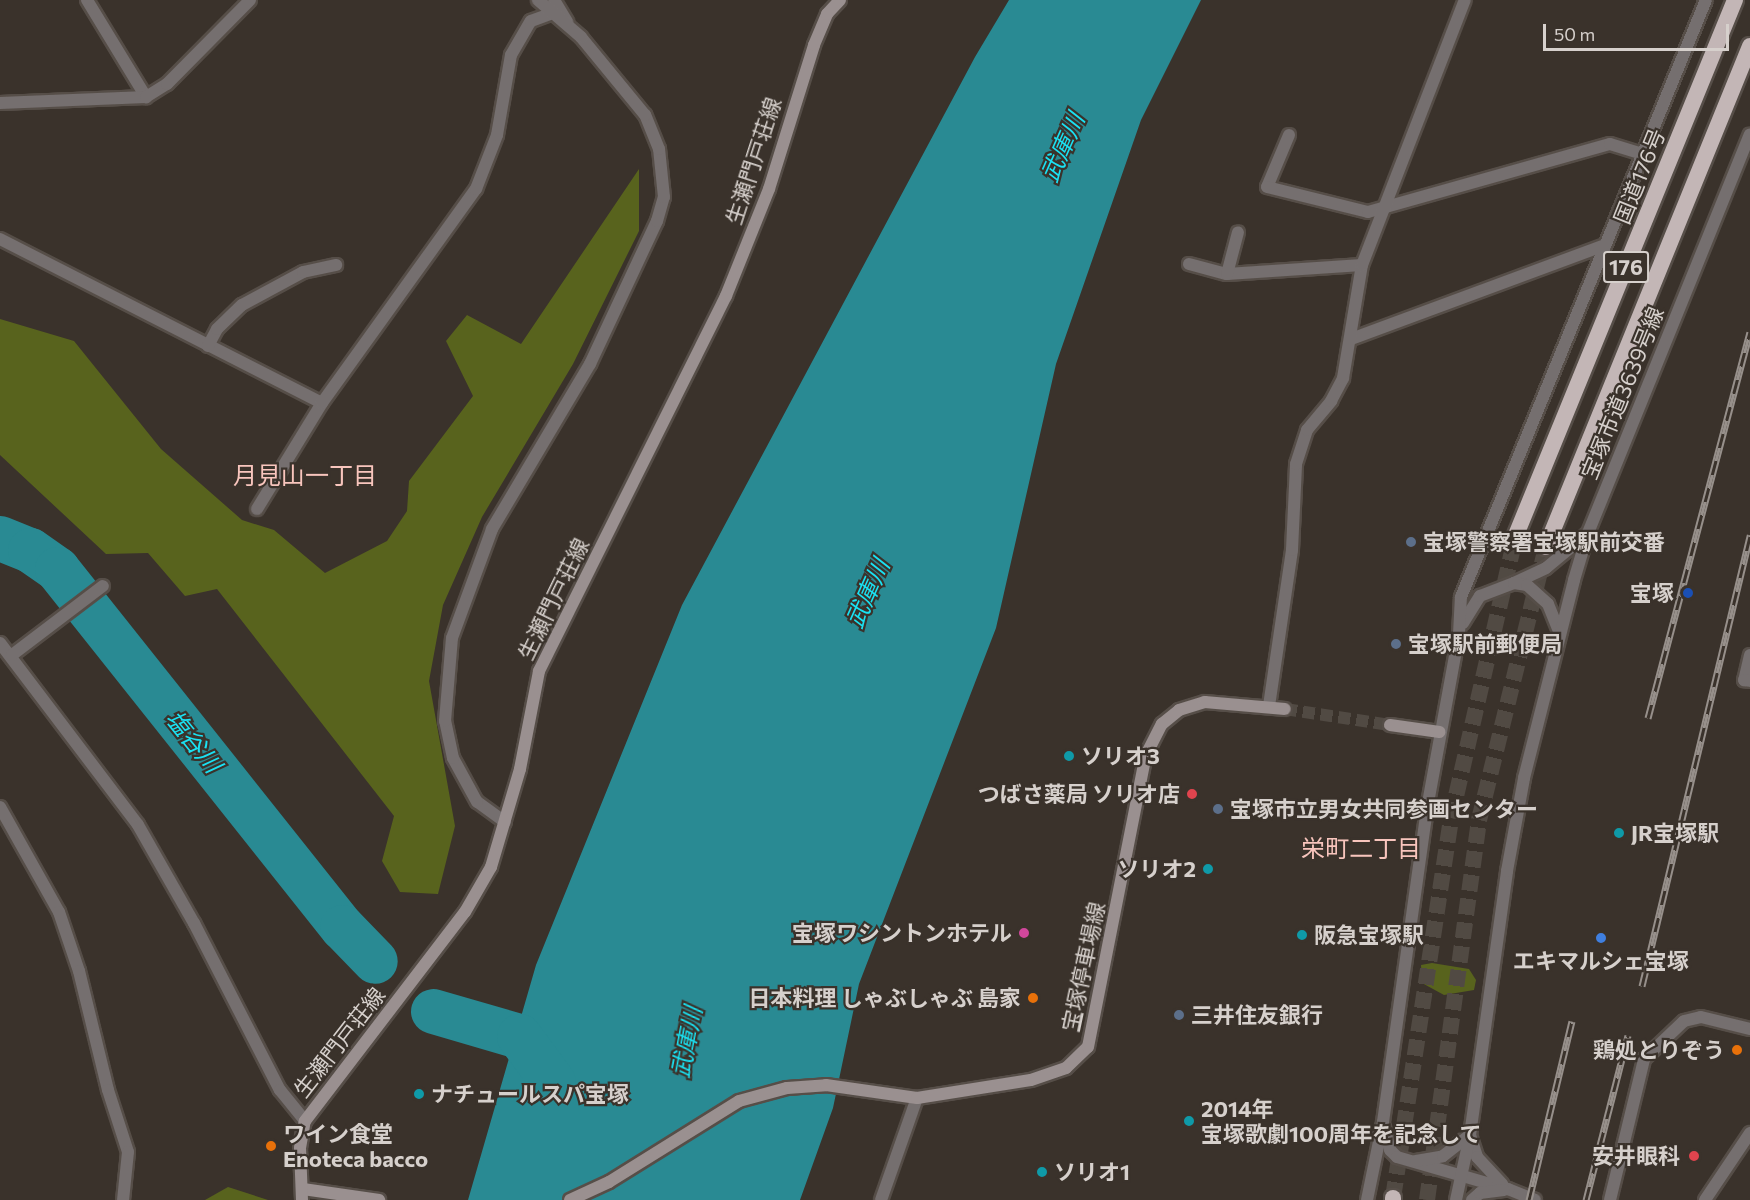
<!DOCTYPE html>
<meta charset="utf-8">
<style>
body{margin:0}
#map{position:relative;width:1750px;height:1200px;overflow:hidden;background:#3a322b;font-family:Commissioner,"Noto Sans JP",sans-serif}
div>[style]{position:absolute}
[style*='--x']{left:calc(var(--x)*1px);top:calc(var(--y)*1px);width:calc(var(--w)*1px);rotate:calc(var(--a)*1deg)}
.green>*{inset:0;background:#58631d}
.water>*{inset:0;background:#298a93}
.river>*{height:45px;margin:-22.5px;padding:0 22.5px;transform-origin:22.5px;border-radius:22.5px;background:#298a93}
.secondary-tunnel>*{height:12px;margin-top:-6px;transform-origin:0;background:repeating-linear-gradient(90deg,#514a43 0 12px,transparent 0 18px)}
.trunk-tunnel>*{height:16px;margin-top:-8px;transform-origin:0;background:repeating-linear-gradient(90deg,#514a43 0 16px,transparent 0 24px)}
.roads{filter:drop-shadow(2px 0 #564e48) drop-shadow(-2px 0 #564e48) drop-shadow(0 2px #564e48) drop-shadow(0 -2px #564e48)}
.minor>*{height:12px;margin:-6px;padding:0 6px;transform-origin:6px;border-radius:6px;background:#756f6f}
.tertiary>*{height:12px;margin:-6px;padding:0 6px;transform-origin:6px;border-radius:6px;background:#756f6f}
.secondary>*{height:12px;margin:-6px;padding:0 6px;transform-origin:6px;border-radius:6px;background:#9a9090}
.trunk>*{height:16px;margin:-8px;padding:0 8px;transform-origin:8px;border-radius:8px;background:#c3b6b6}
.rail>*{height:7px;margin-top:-3.5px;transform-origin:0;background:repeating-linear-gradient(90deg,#3a322b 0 14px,#97908b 0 28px);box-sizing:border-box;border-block:2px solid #97908b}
.dots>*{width:16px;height:16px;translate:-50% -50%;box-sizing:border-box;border:3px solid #3a322b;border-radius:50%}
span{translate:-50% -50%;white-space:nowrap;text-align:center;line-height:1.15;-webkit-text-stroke:4.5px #3a322b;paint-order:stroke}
.shield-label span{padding:2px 4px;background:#3a322b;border:2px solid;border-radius:4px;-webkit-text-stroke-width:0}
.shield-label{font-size:21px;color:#d6d0cc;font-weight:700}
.street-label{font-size:22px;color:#d6d0cc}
.poi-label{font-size:22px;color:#d6d0cc;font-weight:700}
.left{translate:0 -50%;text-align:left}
.right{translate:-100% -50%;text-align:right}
.water-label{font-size:24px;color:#1ae2f3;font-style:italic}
.neighbourhood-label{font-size:24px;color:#f8c5bd}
.scale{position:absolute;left:1543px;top:24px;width:186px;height:27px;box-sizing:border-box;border:3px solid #d6d0cc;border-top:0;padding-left:8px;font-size:18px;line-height:21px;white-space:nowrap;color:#d6d0cc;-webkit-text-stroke:4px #3a322b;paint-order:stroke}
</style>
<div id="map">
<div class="green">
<div style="clip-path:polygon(639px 169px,639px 231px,573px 364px,482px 517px,443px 605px,429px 681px,455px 826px,438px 894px,400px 892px,382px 861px,394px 816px,217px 589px,185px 596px,148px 553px,106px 554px,0 455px,0 319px,74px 341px,161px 449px,242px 520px,274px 530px,325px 573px,387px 541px,407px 511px,409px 481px,473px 396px,446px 341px,467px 315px,521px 344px)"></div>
<div style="clip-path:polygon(1432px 963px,1469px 969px,1476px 980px,1474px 990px,1444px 995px,1422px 983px,1421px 965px)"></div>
<div style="clip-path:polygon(228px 1187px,268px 1200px,205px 1200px)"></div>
</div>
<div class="water">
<div style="clip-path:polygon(1009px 0,1201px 0,1141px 120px,1056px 364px,996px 628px,859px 984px,833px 1108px,800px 1200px,468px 1200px,536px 965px,682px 605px,975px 57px)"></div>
</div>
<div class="river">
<div style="--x:0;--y:538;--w:32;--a:22"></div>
<div style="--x:30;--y:550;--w:33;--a:35"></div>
<div style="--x:57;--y:569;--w:458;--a:51.5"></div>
<div style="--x:342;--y:927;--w:47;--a:45.9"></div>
<div style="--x:433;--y:1011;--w:90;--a:16.2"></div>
<div style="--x:519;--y:1036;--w:57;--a:53.5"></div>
</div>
<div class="secondary-tunnel">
<div style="--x:1285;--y:709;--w:106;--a:8.7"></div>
</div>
<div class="trunk-tunnel">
<div style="--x:1393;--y:1198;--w:384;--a:-81.3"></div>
<div style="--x:1451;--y:818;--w:290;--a:-77.1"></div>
<div style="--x:1427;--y:1200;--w:384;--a:-82.2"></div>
<div style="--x:1479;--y:820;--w:281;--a:-76.2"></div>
</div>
<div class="roads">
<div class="minor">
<div style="--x:87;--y:0;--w:114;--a:58.7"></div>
<div style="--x:554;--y:0;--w:26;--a:59"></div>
<div style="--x:0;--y:103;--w:146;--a:-2.4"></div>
<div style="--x:146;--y:97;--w:25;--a:-32"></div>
<div style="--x:167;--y:84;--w:118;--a:-45.3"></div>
<div style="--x:1289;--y:135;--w:56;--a:112.9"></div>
<div style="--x:1267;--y:187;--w:104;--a:13.9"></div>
<div style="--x:1368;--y:212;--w:251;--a:-15.7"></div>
<div style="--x:1610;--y:144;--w:34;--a:17"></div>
<div style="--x:0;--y:239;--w:361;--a:27"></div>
<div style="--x:1189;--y:264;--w:39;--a:15"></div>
<div style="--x:1227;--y:274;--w:135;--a:-3.8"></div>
<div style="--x:1227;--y:274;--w:43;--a:-75.3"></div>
<div style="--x:1351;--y:339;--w:271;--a:-20.3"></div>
<div style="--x:208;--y:346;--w:19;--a:-62"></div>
<div style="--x:217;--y:329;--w:35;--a:-44"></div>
<div style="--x:242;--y:305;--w:69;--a:-28.4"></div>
<div style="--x:303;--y:272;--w:34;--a:-12"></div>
<div style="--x:257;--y:509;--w:124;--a:-58.5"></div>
<div style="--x:322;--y:403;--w:264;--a:-54.3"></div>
<div style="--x:476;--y:189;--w:58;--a:-68.7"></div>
<div style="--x:497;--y:135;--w:81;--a:-80.1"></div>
<div style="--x:511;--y:55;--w:39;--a:-60"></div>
<div style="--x:531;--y:21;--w:20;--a:-20"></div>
<div style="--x:0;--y:643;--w:228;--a:52.8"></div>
<div style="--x:138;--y:825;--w:113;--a:60.3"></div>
<div style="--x:194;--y:923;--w:188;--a:62.8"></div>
<div style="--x:280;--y:1090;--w:40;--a:51"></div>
<div style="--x:12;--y:655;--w:114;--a:-37.2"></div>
<div style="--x:1750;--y:655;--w:26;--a:103"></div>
<div style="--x:1744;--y:680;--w:6;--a:9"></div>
<div style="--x:1269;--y:706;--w:158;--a:-81.6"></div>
<div style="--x:1292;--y:550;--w:86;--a:-87.3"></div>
<div style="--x:1296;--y:464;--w:36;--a:-72"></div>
<div style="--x:1307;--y:430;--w:38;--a:-50"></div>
<div style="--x:1331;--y:401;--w:26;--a:-62"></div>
<div style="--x:1343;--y:378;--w:115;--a:-80.5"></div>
<div style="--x:1362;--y:265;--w:284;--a:-68.8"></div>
<div style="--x:0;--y:807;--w:120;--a:60.7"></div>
<div style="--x:59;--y:912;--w:62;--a:71.3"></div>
<div style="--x:79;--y:971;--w:122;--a:76.3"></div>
<div style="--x:108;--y:1090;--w:65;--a:72.1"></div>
<div style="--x:128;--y:1152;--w:48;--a:95.9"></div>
<div style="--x:505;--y:822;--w:34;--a:-144"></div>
<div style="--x:477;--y:802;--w:50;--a:-118.6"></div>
<div style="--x:453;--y:758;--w:38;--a:-102"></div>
<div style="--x:445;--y:721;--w:83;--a:-85.2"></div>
<div style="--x:452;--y:638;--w:116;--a:-69.8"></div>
<div style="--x:492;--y:529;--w:192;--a:-59.3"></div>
<div style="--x:590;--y:364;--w:158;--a:-64.9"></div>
<div style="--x:657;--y:221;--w:25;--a:-74"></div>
<div style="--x:664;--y:197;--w:48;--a:-95.9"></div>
<div style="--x:659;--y:149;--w:37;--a:-112"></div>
<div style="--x:645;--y:115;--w:101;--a:-129.4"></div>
<div style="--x:581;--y:37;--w:57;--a:-139.3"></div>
<div style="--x:1508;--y:1189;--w:29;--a:22"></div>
<div style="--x:1610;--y:1200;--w:145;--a:-76.4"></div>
<div style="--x:1644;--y:1059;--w:55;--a:-43.5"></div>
<div style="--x:1684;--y:1021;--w:17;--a:-13"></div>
<div style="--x:1701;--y:1017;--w:50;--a:13.8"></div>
<div style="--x:1705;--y:1200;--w:81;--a:-56.1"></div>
</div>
<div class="tertiary">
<div style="--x:1514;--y:583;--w:35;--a:-25"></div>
<div style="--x:1546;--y:568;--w:53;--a:-39.7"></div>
<div style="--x:1463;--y:623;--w:32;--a:-58"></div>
<div style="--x:1480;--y:596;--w:36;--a:-21"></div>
<div style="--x:1514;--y:583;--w:13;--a:9"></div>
<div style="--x:1527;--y:585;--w:28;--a:42"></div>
<div style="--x:1548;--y:604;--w:32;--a:68"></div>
<div style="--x:1384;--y:1127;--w:24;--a:75"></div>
<div style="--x:1390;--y:1150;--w:10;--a:45"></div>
<div style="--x:1397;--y:1157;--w:116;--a:16.1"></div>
<div style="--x:1470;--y:1135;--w:23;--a:72"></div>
<div style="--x:1477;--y:1157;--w:37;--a:47"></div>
<div style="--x:1416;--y:1161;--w:27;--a:-10"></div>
<div style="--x:1443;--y:1156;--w:34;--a:-38"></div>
<div style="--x:881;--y:1200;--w:108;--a:-70.6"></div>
<div style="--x:1367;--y:1200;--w:80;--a:-78.4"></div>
<div style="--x:1383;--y:1122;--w:322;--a:-82"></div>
<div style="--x:1428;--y:803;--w:172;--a:-79.6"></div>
<div style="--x:1459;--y:634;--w:37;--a:-87"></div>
<div style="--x:1461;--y:597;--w:645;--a:-67.69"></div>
<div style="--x:1456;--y:1200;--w:66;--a:-77.8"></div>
<div style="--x:1470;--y:1135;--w:267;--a:-82"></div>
<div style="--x:1507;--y:871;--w:95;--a:-79.6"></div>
<div style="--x:1524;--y:778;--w:204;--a:-75.8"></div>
<div style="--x:1574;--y:580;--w:49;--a:-73.4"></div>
<div style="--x:1588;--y:533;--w:430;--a:-67.9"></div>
<div style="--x:1472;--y:1200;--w:11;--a:-41"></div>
<div style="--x:1480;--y:1193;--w:24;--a:-7"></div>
</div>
<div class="secondary">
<div style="--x:1390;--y:725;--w:50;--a:8"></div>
<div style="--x:303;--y:1189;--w:77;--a:8.2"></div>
<div style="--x:302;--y:1200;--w:52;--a:-92.2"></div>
<div style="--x:300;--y:1148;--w:27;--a:-80"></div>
<div style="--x:305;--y:1121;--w:263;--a:-52.6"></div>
<div style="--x:465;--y:912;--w:52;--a:-60"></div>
<div style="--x:491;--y:867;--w:102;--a:-73.5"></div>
<div style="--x:520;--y:769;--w:100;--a:-79"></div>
<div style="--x:539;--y:671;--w:419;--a:-63.5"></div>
<div style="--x:726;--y:296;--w:115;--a:-68.1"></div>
<div style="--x:769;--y:189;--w:151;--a:-72.6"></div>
<div style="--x:814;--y:45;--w:34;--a:-67"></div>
<div style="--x:827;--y:14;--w:19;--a:-47"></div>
<div style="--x:570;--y:1200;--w:43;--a:-24.8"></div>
<div style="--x:609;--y:1182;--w:153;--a:-31.9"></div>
<div style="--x:739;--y:1101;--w:50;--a:-15.2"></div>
<div style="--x:787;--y:1088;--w:39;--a:-4"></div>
<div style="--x:826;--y:1085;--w:92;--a:8.1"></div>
<div style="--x:917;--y:1098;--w:115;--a:-9"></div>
<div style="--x:1031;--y:1080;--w:37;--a:-19"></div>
<div style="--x:1066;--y:1068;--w:30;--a:-44"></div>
<div style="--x:1088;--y:1047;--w:298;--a:-78.8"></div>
<div style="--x:1146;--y:755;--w:35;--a:-63"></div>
<div style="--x:1162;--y:724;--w:22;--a:-39"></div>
<div style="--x:1179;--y:710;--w:27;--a:-17"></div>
<div style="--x:1205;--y:702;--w:80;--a:5"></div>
</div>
<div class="trunk">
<div style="--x:1516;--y:535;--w:578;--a:-67.74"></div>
<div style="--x:1546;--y:547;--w:541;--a:-67.84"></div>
<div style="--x:1393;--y:1200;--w:2;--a:-90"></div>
</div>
</div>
<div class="rail">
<div style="--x:1648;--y:718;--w:399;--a:-75.2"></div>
<div style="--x:1642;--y:986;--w:464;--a:-76.5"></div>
<div style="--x:1529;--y:1200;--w:184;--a:-76.5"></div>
<div style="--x:1586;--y:1200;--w:170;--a:-75.7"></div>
</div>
<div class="dots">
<div style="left:1411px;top:542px;background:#5c6f8a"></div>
<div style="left:1688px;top:593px;background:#1a4fb4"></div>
<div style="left:1396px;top:644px;background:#5c6f8a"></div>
<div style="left:1069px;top:756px;background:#0f9aa8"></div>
<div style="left:1192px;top:794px;background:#e0444e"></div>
<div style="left:1218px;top:809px;background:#5c6f8a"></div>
<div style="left:1619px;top:833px;background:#0f9aa8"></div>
<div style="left:1208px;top:869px;background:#0f9aa8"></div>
<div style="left:1024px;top:933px;background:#d1479c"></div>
<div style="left:1302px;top:935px;background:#0f9aa8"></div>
<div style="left:1601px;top:938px;background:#3f7fe0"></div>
<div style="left:1033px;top:998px;background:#e8710a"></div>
<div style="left:1179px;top:1015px;background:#5c6f8a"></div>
<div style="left:1737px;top:1050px;background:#e8710a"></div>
<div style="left:419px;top:1094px;background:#0f9aa8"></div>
<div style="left:1189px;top:1121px;background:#0f9aa8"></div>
<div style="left:271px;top:1146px;background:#e8710a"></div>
<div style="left:1694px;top:1156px;background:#e0444e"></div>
<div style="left:1042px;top:1172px;background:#0f9aa8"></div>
</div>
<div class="shield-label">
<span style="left:1626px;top:267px">176</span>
</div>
<div class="street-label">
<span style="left:753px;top:161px;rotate:-72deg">生瀬門戸荘線</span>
<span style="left:1639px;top:176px;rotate:-68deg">国道176号</span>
<span style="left:1622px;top:393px;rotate:-68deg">宝塚市道3639号線</span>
<span style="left:553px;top:599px;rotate:-64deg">生瀬門戸荘線</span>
<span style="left:1083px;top:967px;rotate:-78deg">宝塚停車場線</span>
<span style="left:339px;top:1042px;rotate:-52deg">生瀬門戸荘線</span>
</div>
<div class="poi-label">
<span class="left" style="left:1423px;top:542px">宝塚警察署宝塚駅前交番</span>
<span class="right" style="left:1674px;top:593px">宝塚</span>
<span class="left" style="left:1408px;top:644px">宝塚駅前郵便局</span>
<span class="left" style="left:1081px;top:756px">ソリオ3</span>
<span class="right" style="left:1180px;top:794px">つばさ薬局 ソリオ店</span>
<span class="left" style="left:1230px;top:809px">宝塚市立男女共同参画センター</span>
<span class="left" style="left:1631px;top:833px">JR宝塚駅</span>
<span class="right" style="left:1196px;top:869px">ソリオ2</span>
<span class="right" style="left:1012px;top:933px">宝塚ワシントンホテル</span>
<span class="left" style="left:1314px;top:935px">阪急宝塚駅</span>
<span style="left:1601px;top:961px">エキマルシェ宝塚</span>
<span class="right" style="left:1021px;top:998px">日本料理 しゃぶしゃぶ 島家</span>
<span class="left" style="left:1191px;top:1015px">三井住友銀行</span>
<span class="right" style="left:1725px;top:1050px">鶏処とりぞう</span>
<span class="left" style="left:431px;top:1094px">ナチュールスパ宝塚</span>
<span class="left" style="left:1201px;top:1121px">2014年<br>宝塚歌劇100周年を記念して</span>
<span class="left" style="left:283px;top:1146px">ワイン食堂<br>Enoteca bacco</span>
<span class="right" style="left:1680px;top:1156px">安井眼科</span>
<span class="left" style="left:1054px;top:1172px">ソリオ1</span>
</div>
<div class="water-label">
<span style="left:1062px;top:147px;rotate:-66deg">武庫川</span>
<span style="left:867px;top:593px;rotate:-66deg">武庫川</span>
<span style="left:194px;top:741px;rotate:51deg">塩谷川</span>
<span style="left:686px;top:1042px;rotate:-79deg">武庫川</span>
</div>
<div class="neighbourhood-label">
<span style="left:305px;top:475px">月見山一丁目</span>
<span style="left:1361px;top:848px">栄町二丁目</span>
</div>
<div class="scale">50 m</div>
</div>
